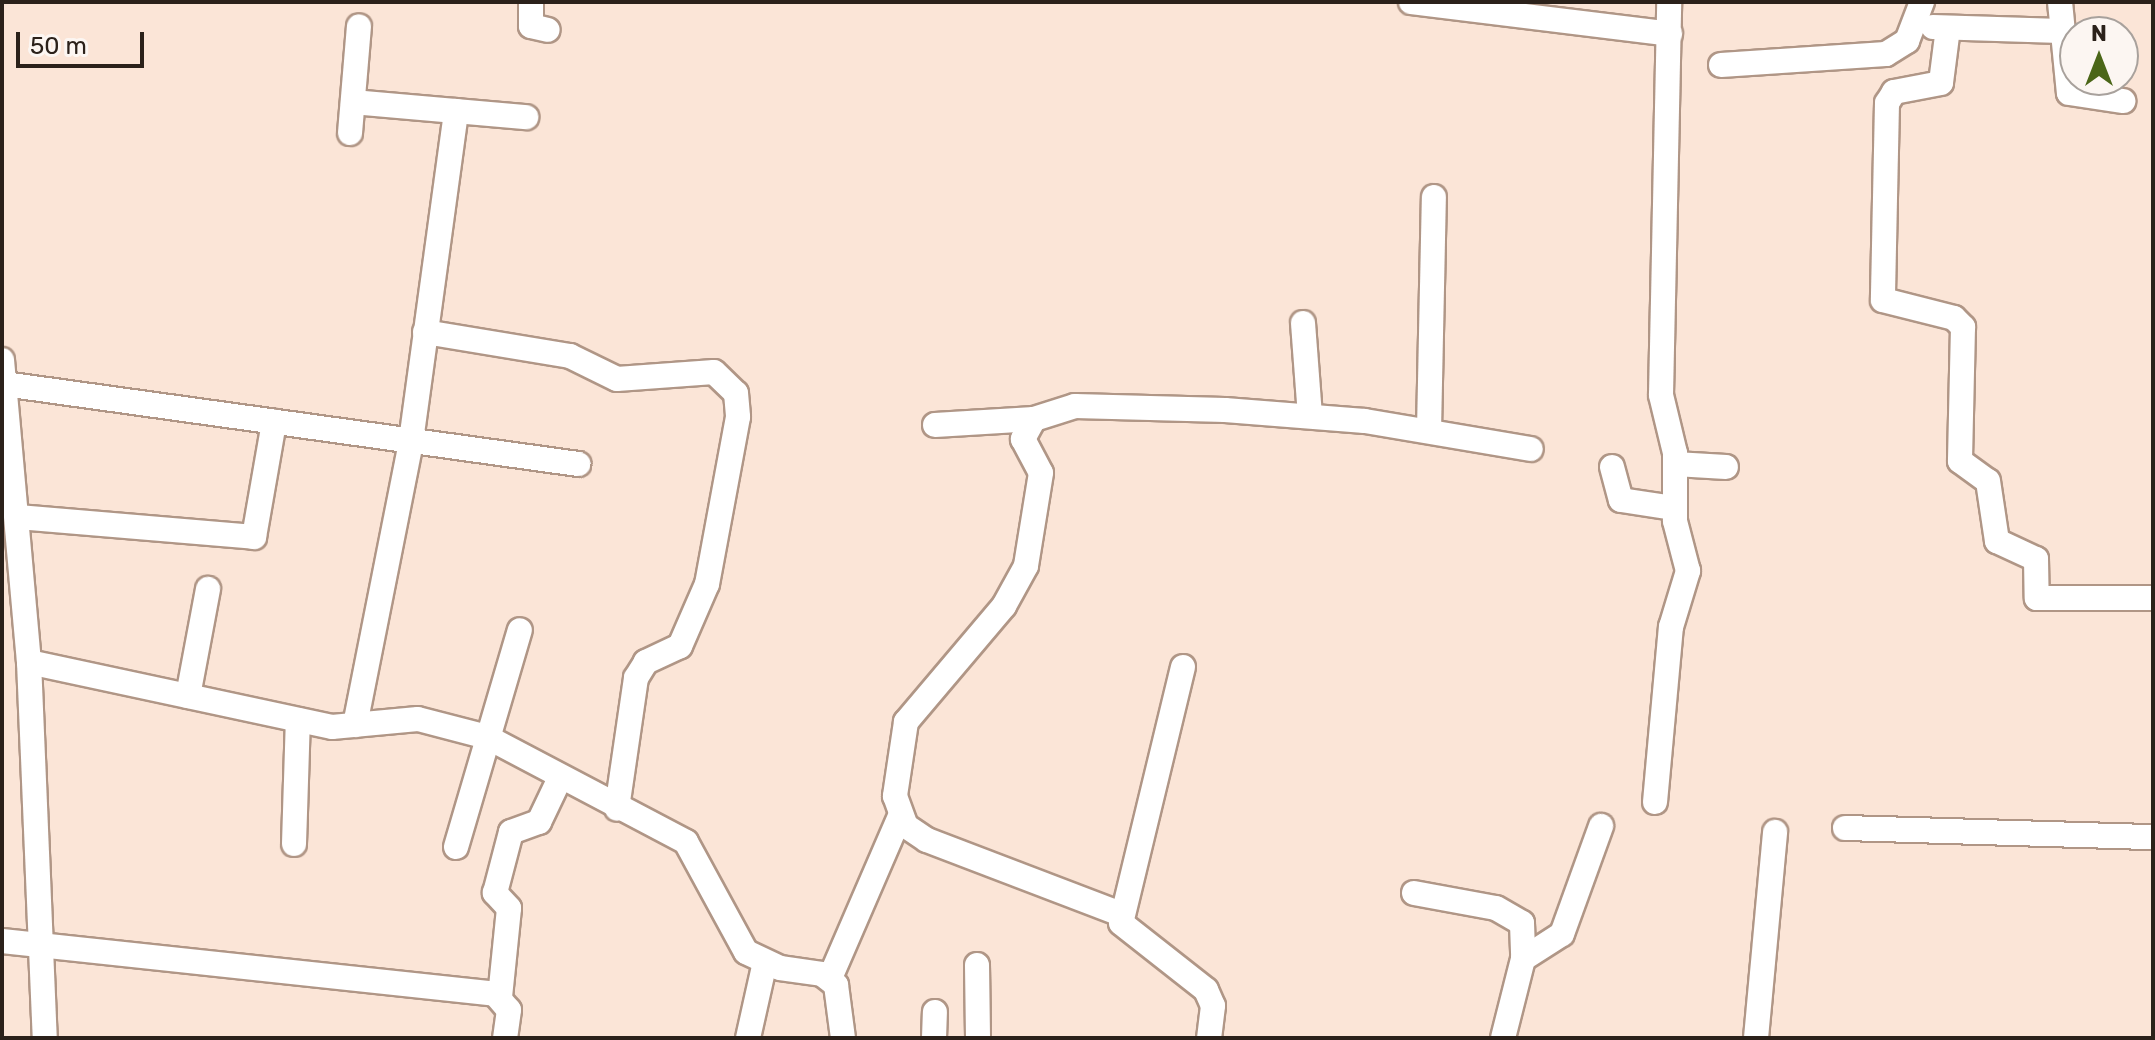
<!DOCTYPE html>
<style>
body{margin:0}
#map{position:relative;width:2155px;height:1040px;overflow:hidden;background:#fbe5d7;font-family:Rubik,sans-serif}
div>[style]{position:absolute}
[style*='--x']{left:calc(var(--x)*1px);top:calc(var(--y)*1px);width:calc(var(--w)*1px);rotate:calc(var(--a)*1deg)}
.roads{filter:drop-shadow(2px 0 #b09686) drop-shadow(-2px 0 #b09686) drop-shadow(0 2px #b09686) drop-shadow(0 -2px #b09686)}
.minor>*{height:24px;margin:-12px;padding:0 12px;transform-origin:12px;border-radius:12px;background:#fff}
span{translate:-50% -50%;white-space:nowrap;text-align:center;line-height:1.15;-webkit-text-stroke:6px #fcf6f2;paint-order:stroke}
.frame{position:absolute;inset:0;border:4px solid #2b211a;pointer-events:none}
.north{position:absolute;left:2059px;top:16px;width:80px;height:80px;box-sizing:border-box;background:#fcf6f2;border:2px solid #a8a19c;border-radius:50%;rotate:0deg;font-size:22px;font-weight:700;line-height:32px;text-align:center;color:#2b211a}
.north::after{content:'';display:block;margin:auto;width:28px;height:36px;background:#4b6618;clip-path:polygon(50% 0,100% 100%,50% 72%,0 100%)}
.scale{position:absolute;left:16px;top:32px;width:128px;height:36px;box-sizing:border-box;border:4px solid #2b211a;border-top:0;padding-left:10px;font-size:24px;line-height:28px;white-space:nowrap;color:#2b211a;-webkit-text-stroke:6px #fcf6f2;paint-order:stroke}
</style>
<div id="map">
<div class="roads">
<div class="minor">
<div style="--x:531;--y:2;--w:24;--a:90"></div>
<div style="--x:531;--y:26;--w:17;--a:13"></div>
<div style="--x:1411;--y:2;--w:261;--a:7"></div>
<div style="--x:2060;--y:2;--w:91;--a:84.4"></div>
<div style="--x:2069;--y:93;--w:55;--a:8.4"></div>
<div style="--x:1933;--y:27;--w:128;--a:1.8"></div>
<div style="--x:1948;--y:28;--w:55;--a:97.3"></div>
<div style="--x:1941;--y:83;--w:48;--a:169.2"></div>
<div style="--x:1894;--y:92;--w:13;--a:122"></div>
<div style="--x:1887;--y:103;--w:197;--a:91.2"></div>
<div style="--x:1883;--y:300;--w:73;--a:14.2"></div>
<div style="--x:1954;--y:318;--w:13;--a:45"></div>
<div style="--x:1963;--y:327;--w:134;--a:91.3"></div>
<div style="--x:1960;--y:461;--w:34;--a:36"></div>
<div style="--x:1988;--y:481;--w:61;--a:81.5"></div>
<div style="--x:1997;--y:541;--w:43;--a:24.8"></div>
<div style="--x:2036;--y:559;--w:39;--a:89"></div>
<div style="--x:2037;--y:598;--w:116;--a:0"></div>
<div style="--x:1721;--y:65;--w:165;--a:-3.8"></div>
<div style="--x:1886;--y:54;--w:25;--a:-32"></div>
<div style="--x:1907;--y:41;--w:42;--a:-69"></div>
<div style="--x:353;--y:102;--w:174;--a:5"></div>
<div style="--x:350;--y:133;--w:107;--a:-85.2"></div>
<div style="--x:1303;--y:323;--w:93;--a:85.7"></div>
<div style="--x:425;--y:332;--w:147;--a:9.4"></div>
<div style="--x:570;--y:356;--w:52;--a:26.1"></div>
<div style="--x:617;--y:379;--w:97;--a:-4.1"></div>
<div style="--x:714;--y:372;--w:30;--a:44"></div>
<div style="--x:736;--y:393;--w:24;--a:85"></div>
<div style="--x:738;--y:417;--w:170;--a:100.5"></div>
<div style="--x:707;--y:584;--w:68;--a:113.5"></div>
<div style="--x:680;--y:646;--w:38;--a:155"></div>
<div style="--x:646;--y:662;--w:19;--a:122"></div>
<div style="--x:636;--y:678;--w:132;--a:98.3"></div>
<div style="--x:2;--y:360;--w:303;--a:84.9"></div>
<div style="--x:29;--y:662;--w:376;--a:87.6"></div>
<div style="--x:4;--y:384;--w:580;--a:7.93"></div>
<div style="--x:1034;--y:419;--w:23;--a:119"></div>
<div style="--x:1023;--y:439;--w:38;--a:62"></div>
<div style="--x:1041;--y:473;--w:94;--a:99.2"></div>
<div style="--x:1026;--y:566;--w:46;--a:118.8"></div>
<div style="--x:1004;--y:606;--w:152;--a:130.2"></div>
<div style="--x:906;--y:722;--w:75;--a:98.5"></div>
<div style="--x:895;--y:796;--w:32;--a:70"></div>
<div style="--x:906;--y:826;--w:25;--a:34"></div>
<div style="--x:927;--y:840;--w:208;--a:20.9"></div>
<div style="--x:935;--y:425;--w:99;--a:-3.5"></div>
<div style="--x:1034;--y:419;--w:43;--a:-17.6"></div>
<div style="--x:1075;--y:406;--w:150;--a:1.5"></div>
<div style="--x:1225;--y:410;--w:140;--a:4.5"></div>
<div style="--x:1365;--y:421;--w:168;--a:9.6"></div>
<div style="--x:1429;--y:430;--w:233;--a:-88.8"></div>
<div style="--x:1675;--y:464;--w:51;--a:3.4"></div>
<div style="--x:1612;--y:467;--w:34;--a:75"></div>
<div style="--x:1621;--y:500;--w:54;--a:8.6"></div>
<div style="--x:18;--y:517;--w:237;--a:4.8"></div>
<div style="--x:254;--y:537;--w:117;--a:-80.1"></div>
<div style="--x:29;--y:662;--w:310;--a:12.1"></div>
<div style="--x:332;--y:727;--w:86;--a:-5.3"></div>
<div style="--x:418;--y:719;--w:71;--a:14.6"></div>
<div style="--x:487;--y:737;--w:225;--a:27.8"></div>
<div style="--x:686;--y:842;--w:125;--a:61.4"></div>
<div style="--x:746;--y:952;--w:38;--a:25"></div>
<div style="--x:780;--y:968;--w:42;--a:8.1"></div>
<div style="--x:822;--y:974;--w:18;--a:38"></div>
<div style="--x:836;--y:985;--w:53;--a:82.5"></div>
<div style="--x:1183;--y:667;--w:263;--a:103.6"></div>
<div style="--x:1121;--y:923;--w:108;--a:38.2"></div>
<div style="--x:1206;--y:990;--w:17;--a:66"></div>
<div style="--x:1213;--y:1006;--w:32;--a:97"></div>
<div style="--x:188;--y:696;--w:109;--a:-79.4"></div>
<div style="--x:355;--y:725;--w:289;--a:-78.8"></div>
<div style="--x:411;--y:441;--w:333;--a:-82.2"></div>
<div style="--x:1655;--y:802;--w:176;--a:-84.8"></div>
<div style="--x:1671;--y:627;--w:59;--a:-73.1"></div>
<div style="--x:1688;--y:571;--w:52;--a:-104.6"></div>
<div style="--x:1675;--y:521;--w:68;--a:-90"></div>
<div style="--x:1675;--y:453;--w:60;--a:-103.6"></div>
<div style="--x:1661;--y:395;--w:393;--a:-88.8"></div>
<div style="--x:1845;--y:828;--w:308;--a:1.7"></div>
<div style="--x:294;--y:844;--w:124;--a:-88.2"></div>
<div style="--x:456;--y:847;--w:226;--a:-73.6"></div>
<div style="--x:1414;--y:893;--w:83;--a:10.4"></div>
<div style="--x:1496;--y:908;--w:30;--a:30"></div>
<div style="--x:1522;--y:923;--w:36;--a:88"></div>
<div style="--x:1523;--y:959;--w:81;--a:104.2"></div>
<div style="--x:2;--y:941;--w:496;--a:6.1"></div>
<div style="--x:495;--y:994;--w:21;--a:49"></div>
<div style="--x:509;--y:1010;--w:28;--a:98"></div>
<div style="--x:1523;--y:959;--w:46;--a:-32.7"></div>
<div style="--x:1562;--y:934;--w:115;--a:-70.1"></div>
<div style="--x:977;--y:965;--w:73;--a:89.2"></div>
<div style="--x:830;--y:978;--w:176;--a:-66.6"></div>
<div style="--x:500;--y:997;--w:89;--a:-84.2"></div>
<div style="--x:509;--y:908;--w:21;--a:-133"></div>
<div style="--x:495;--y:893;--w:63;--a:-75.3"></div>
<div style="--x:511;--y:832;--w:30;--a:-20"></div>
<div style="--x:539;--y:822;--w:49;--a:-64.5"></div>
<div style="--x:748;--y:1038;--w:78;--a:-77.4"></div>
<div style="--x:934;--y:1038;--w:26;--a:-88"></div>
<div style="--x:1756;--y:1038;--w:207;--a:-84.7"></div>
</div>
</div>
<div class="frame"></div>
<div class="north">N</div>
<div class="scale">50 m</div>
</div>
